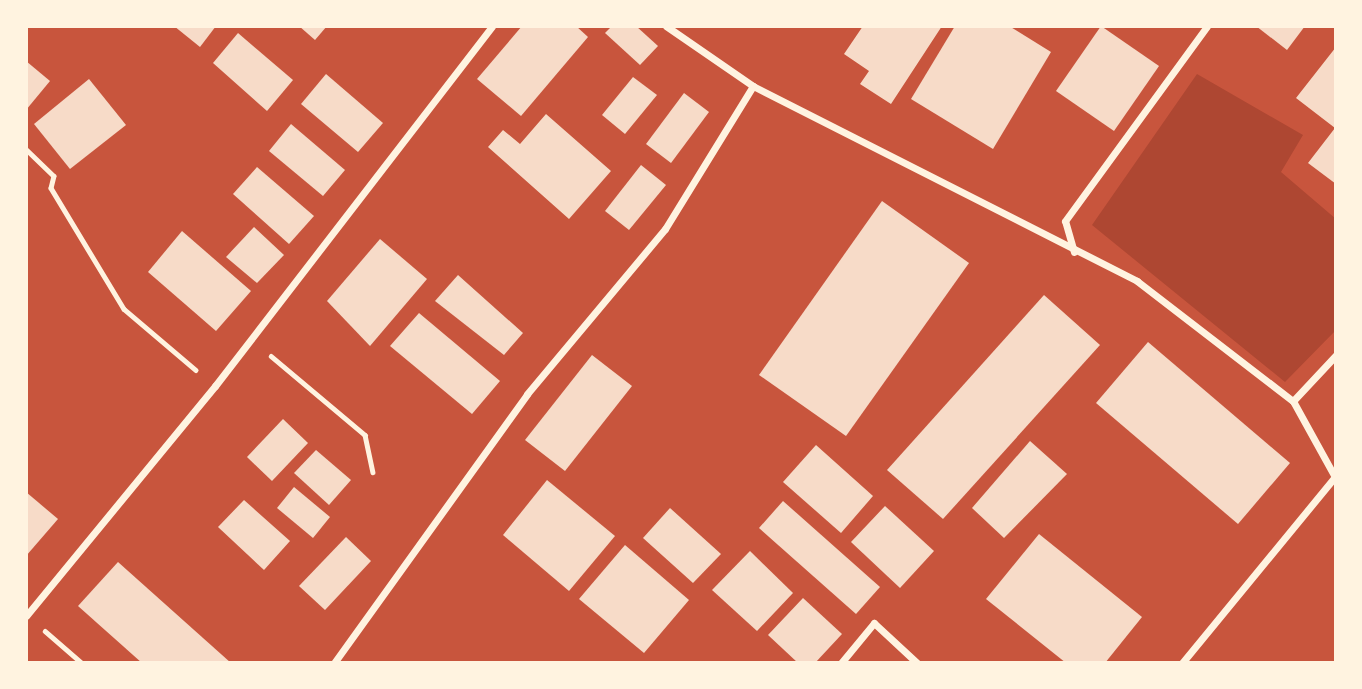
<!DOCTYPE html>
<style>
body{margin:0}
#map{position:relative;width:1362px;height:689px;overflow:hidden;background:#c8553d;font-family:"Alegreya Sans",sans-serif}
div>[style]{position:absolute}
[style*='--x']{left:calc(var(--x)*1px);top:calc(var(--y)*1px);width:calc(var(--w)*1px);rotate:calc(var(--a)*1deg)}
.green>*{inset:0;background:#ae4732}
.building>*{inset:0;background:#f7dbc8}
.path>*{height:4.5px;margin:-2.25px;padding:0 2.25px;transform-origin:2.25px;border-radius:2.25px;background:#fff3e0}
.minor>*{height:7px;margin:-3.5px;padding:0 3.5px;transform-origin:3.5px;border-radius:3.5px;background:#fff3e0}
span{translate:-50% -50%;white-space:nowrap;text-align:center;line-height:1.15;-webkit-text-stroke:6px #fff3e0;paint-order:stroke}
.frame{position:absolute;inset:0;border:28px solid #fff3e0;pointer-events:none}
</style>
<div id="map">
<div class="green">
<div style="clip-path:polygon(1197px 74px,1303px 135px,1281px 172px,1336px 219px,1336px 330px,1285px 382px,1092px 225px)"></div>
</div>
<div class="building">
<div style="clip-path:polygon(174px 26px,216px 26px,200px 47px)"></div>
<div style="clip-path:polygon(299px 26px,327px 26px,315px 40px)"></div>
<div style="clip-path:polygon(522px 26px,576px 26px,588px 37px,521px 116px,477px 79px)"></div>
<div style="clip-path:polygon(612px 26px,636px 26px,658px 46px,640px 65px,605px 33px)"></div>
<div style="clip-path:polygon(863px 26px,942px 26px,891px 104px,860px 84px,869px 71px,844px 54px)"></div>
<div style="clip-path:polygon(955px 26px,1009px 26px,1051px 52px,993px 149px,911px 99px)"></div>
<div style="clip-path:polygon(1101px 26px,1159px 66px,1114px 131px,1056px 91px)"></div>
<div style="clip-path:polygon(1256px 26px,1305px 26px,1287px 50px)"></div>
<div style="clip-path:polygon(238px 33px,293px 80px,267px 111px,213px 63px)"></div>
<div style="clip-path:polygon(1336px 47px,1336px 184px,1308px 163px,1335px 128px,1296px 98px)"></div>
<div style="clip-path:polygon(26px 61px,50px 81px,26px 110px)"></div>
<div style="clip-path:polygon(326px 74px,383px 123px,358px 152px,301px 104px)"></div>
<div style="clip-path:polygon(633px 77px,657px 95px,625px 134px,602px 115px)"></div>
<div style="clip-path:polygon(89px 79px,126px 125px,70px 169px,34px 124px)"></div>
<div style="clip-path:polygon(684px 93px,709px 112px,671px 163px,646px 144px)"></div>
<div style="clip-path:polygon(546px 114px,611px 171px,569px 219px,488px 147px,503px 130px,520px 144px)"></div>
<div style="clip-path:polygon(291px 124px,345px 170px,323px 196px,269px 151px)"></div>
<div style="clip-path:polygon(641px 165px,666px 185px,629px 230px,605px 211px)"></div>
<div style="clip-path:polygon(257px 167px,314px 216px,289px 244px,233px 194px)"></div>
<div style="clip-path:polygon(882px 201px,969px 263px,846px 436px,759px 375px)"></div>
<div style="clip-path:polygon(254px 227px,284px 255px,257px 283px,226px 257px)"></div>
<div style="clip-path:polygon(182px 231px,251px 291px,216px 331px,148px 272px)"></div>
<div style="clip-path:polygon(380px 239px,427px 279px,370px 346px,327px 301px)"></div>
<div style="clip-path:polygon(458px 275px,523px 333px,504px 355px,435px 301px)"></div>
<div style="clip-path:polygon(1044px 295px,1100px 345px,943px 519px,887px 470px)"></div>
<div style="clip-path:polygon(419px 313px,500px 381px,472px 414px,390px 346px)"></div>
<div style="clip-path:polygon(1148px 342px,1290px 463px,1238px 524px,1096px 403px)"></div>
<div style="clip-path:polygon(592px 355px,632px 386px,565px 471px,525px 440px)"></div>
<div style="clip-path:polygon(283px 419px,308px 443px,272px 481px,247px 457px)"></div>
<div style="clip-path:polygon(1030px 441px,1067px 474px,1004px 538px,972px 508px)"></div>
<div style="clip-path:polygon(816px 445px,873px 496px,841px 533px,783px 482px)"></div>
<div style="clip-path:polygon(316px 450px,351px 480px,329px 505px,294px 473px)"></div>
<div style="clip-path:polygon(547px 480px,615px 536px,569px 591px,503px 535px)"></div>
<div style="clip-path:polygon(294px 487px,330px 517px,313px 538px,277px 508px)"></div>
<div style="clip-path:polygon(26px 492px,58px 519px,26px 556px)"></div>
<div style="clip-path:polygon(244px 500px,290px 541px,264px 570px,218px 527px)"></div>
<div style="clip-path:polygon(783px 501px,880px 587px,856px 614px,759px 528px)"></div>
<div style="clip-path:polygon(885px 506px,934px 551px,900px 588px,851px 542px)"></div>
<div style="clip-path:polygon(670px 508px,721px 554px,693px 583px,643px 538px)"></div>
<div style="clip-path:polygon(1039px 534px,1142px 617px,1105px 663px,1066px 663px,986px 599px)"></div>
<div style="clip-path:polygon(346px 537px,371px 561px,325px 610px,299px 586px)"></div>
<div style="clip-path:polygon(625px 545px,689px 600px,644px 653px,579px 599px)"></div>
<div style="clip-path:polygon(750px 551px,793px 593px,757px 631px,712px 590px)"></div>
<div style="clip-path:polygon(118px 562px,231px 663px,142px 663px,78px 606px)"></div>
<div style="clip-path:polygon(803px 598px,842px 634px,815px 663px,798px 663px,768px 635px)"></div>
</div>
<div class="path">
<div style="--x:27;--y:150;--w:37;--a:44"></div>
<div style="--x:54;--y:176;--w:12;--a:104"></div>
<div style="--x:51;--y:188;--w:141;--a:58.9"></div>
<div style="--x:124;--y:309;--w:94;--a:40.3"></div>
<div style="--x:271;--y:356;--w:123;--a:40"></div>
<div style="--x:365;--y:435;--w:38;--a:78"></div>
<div style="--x:45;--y:631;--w:49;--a:40.9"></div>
</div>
<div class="minor">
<div style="--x:666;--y:26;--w:106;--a:34.6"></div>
<div style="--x:753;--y:86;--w:431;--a:26.9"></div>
<div style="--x:1137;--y:281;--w:197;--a:37.6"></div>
<div style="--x:1293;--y:401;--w:89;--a:61.1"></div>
<div style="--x:1074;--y:252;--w:32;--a:-106"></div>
<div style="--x:1065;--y:221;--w:241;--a:-53.9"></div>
<div style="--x:1293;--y:401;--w:63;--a:-46.9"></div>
<div style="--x:26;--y:616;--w:298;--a:-50.6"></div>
<div style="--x:215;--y:386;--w:454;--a:-52.4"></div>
<div style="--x:334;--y:663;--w:331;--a:-54.3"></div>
<div style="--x:527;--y:394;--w:215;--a:-50.1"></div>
<div style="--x:665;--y:229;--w:168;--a:-58.4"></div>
<div style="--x:841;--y:663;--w:52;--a:-50.5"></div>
<div style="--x:874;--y:623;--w:59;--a:42.9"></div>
<div style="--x:1182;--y:663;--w:241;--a:-50.6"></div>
</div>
<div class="frame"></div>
</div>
